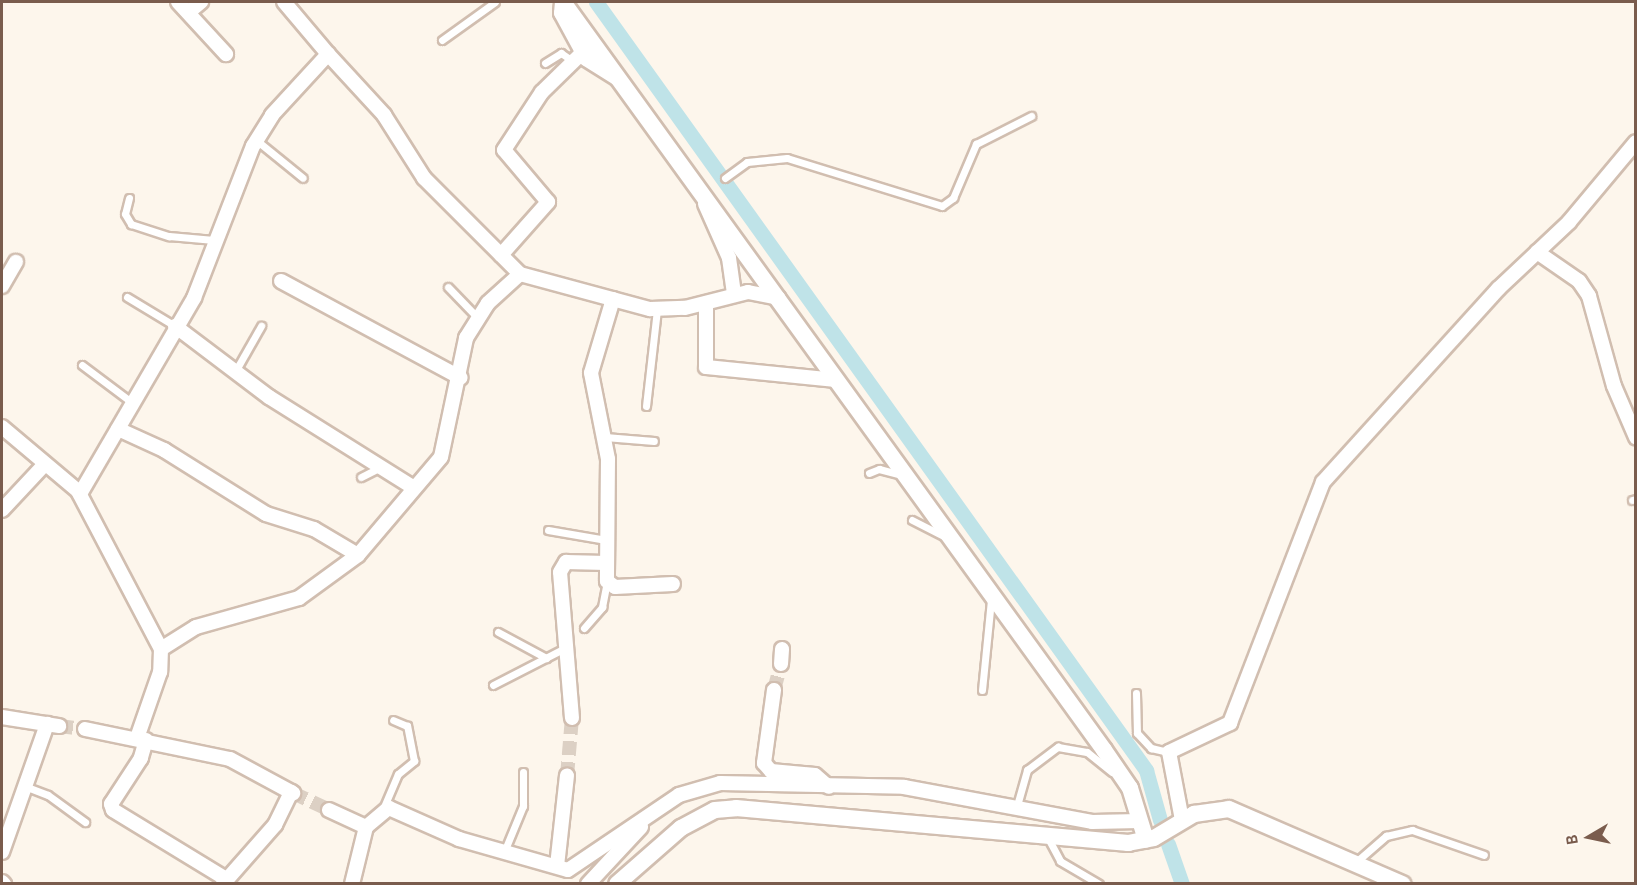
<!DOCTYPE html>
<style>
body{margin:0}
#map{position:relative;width:1637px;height:885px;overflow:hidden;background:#fdf6ec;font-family:"Archivo Narrow",sans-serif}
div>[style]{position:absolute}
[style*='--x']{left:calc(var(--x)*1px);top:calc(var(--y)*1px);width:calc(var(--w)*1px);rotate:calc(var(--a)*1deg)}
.canal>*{height:15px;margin:-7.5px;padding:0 7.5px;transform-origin:7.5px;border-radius:7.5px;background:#bfe3e8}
.minor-tunnel>*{height:14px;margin-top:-7px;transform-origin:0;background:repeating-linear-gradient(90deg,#dcd0c4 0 14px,transparent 0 21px)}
.roads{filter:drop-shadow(2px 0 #d1beb0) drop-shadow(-2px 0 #d1beb0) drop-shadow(0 2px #d1beb0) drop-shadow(0 -2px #d1beb0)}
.service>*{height:7px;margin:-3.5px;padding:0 3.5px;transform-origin:3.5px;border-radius:3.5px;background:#fff}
.minor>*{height:14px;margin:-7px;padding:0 7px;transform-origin:7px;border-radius:7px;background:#fff}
.tertiary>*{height:16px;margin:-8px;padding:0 8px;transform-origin:8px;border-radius:8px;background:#fff}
span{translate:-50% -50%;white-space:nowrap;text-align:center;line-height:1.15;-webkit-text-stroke:6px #fffaf3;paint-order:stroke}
.frame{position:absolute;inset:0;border:3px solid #7a5c4d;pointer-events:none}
.north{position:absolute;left:1559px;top:807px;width:60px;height:60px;-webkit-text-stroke:4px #fffaf3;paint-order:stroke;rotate:261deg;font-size:16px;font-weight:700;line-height:24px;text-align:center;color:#7a5c4d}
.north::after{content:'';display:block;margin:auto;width:21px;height:27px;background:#7a5c4d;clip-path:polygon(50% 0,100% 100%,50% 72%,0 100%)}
</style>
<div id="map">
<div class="canal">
<div style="--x:596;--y:2;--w:945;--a:54.39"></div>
<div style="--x:1146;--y:770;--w:52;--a:74.4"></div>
<div style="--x:1168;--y:844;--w:42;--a:70.7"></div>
</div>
<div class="minor-tunnel">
<div style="--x:774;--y:690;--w:27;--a:-75"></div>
<div style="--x:59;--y:726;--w:26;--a:7"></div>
<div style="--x:567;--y:776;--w:58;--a:-85.1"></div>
<div style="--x:293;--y:793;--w:40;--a:25"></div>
</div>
<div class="roads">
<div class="service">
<div style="--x:442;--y:40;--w:65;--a:-35.6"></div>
<div style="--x:545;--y:63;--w:19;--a:-32"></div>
<div style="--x:561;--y:53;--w:16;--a:35"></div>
<div style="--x:256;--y:140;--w:60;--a:39"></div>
<div style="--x:725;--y:178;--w:27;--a:-36"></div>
<div style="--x:747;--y:162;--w:40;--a:-5.7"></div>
<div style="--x:787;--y:158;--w:162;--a:17.2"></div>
<div style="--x:942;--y:206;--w:14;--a:-36"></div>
<div style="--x:953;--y:198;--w:59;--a:-66.9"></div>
<div style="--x:976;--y:144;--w:62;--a:-27"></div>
<div style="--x:129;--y:198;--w:16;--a:104"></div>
<div style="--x:125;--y:214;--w:12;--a:59"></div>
<div style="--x:131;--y:224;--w:40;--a:18"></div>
<div style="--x:169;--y:236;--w:45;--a:5.1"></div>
<div style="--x:448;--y:287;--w:42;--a:46"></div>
<div style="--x:127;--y:297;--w:56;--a:31.1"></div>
<div style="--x:82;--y:365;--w:60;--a:36.9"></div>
<div style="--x:236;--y:370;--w:51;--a:-60.4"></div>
<div style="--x:646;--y:406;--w:98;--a:-83.5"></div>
<div style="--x:605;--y:437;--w:49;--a:4.7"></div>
<div style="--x:869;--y:473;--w:11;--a:-22"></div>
<div style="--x:879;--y:469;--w:20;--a:15"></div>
<div style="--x:361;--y:477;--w:25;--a:-27"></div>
<div style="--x:1632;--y:500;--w:4;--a:-14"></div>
<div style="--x:912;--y:520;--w:38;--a:27"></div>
<div style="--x:548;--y:530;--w:59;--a:9.8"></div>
<div style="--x:584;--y:628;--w:28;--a:-49"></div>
<div style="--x:602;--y:607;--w:26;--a:-79"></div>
<div style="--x:498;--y:632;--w:55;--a:28.4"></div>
<div style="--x:493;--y:685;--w:79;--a:-27.2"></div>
<div style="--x:982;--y:690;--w:90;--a:-84.3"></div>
<div style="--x:1136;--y:693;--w:40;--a:88.6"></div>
<div style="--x:1137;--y:733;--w:21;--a:47"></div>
<div style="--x:1151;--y:748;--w:18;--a:13"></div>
<div style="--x:27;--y:787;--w:22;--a:21"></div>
<div style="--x:48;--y:795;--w:46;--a:36.1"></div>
<div style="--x:383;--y:809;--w:38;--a:-67"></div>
<div style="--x:398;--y:774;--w:21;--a:-39"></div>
<div style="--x:414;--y:761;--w:36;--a:-101"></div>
<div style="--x:407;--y:726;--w:15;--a:-157"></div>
<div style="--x:1016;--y:809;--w:41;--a:-74.2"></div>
<div style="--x:1027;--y:770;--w:39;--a:-37"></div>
<div style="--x:1058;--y:747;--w:29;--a:10"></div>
<div style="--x:1087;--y:752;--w:32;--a:39"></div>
<div style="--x:1048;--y:838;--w:26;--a:62"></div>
<div style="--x:1060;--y:861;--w:45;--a:30.5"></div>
<div style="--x:504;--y:852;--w:50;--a:-67.6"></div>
<div style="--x:523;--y:806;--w:34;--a:-90"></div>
<div style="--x:1356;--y:862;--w:40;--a:-41"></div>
<div style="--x:1386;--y:836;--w:27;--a:-13"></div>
<div style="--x:1412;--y:830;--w:76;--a:19.1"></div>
</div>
<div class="minor">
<div style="--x:178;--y:2;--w:71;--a:47.3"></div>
<div style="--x:562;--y:2;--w:11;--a:95"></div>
<div style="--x:561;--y:13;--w:52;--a:61.5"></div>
<div style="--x:586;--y:59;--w:40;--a:32"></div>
<div style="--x:189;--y:12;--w:16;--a:-40"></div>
<div style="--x:328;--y:54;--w:83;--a:47.4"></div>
<div style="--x:384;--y:115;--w:75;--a:57.6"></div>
<div style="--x:424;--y:178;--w:136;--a:45"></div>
<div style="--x:705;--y:204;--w:59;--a:66"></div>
<div style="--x:729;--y:258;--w:37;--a:82"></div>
<div style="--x:1537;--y:252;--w:51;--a:34.6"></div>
<div style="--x:1579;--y:281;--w:18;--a:56"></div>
<div style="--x:1589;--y:296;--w:93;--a:74.5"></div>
<div style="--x:1614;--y:386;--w:56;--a:66.7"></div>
<div style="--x:501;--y:255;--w:71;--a:-48.4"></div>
<div style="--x:548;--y:202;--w:68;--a:-130.2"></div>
<div style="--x:504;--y:150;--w:69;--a:-56.8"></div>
<div style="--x:542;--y:92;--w:56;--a:-44.3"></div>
<div style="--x:281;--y:281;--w:204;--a:28.3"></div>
<div style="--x:2;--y:286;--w:28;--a:-60"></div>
<div style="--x:613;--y:299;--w:77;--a:106.6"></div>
<div style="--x:591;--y:373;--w:88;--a:78.8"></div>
<div style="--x:608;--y:459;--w:122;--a:90.5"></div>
<div style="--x:607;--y:581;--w:10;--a:37"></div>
<div style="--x:615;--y:587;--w:58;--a:-3"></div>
<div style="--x:706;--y:304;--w:63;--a:90"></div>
<div style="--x:706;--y:367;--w:131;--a:5.7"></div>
<div style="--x:175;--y:326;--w:118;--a:37.1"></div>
<div style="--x:269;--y:397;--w:168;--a:32.1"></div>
<div style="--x:2;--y:427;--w:99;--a:40.1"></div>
<div style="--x:78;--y:491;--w:178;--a:62.3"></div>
<div style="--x:161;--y:649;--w:23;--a:92"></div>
<div style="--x:160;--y:672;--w:70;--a:109.2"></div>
<div style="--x:118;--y:429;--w:51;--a:24.5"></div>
<div style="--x:164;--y:450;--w:120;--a:32.1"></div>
<div style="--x:266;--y:514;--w:50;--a:17.4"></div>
<div style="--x:314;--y:529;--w:51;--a:30.6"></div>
<div style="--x:358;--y:555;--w:128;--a:-49.7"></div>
<div style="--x:441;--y:457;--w:122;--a:-78.1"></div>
<div style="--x:466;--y:338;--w:41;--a:-57.8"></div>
<div style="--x:488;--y:303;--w:43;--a:-42.2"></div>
<div style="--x:520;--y:274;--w:135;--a:15.1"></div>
<div style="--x:650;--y:309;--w:35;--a:-2"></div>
<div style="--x:685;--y:308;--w:65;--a:-14.3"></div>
<div style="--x:748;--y:292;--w:31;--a:11"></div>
<div style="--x:80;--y:494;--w:227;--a:-59.8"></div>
<div style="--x:194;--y:298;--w:163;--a:-68.8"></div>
<div style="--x:253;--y:146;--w:36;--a:-58"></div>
<div style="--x:272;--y:115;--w:83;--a:-47.4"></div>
<div style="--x:328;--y:54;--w:68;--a:-130.2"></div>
<div style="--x:2;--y:510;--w:62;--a:-47"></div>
<div style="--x:161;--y:649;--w:41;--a:-32.2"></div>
<div style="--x:196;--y:627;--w:107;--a:-15.7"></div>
<div style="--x:299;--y:598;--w:73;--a:-36.1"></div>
<div style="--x:781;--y:664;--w:15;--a:-86"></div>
<div style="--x:774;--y:690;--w:74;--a:97.8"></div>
<div style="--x:764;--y:763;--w:11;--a:49"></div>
<div style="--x:771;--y:771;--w:44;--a:5.2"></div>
<div style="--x:815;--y:775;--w:18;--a:41"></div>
<div style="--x:2;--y:717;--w:58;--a:9"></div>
<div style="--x:572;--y:718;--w:146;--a:-94.7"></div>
<div style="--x:560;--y:572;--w:12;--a:-59"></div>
<div style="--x:566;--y:562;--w:40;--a:1.4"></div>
<div style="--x:85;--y:729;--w:148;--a:11.7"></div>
<div style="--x:230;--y:759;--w:72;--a:28.4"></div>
<div style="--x:146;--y:740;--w:19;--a:106"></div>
<div style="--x:141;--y:758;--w:55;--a:123.1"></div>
<div style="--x:111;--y:804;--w:6;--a:72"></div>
<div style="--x:113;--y:810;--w:132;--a:31.4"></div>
<div style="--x:329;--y:810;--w:41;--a:24.7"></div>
<div style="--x:366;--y:827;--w:30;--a:-40"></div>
<div style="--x:389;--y:808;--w:77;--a:23.9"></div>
<div style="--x:459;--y:839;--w:113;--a:15.9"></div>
<div style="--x:568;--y:870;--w:134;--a:-34"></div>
<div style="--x:679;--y:795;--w:43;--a:-16.3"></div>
<div style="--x:720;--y:783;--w:184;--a:1.2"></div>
<div style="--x:904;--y:787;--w:191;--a:10.5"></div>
<div style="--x:1092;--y:822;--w:48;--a:-1.2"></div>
<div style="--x:1182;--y:820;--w:69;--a:-100.8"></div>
<div style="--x:1169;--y:752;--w:68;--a:-25.4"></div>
<div style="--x:1230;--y:723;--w:258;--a:-68.9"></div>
<div style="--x:1323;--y:482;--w:261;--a:-47.8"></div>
<div style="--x:1498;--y:289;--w:98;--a:-43.3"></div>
<div style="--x:1569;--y:222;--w:104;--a:-50.1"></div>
<div style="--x:2;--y:852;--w:136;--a:-70.6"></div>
<div style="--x:557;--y:866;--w:91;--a:-83.7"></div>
<div style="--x:2;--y:882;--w:3;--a:45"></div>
<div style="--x:223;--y:884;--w:79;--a:-48.6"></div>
<div style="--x:275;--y:825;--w:37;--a:-64"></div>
<div style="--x:352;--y:884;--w:59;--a:-76.2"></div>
<div style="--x:588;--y:884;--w:78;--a:-47.1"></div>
</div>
<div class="tertiary">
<div style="--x:563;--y:2;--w:923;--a:54.12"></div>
<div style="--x:1104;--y:750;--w:46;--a:55.6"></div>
<div style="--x:1130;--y:788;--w:54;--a:72.9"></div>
<div style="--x:617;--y:884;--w:85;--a:-41.2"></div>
<div style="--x:681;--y:828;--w:38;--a:-28"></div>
<div style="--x:715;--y:810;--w:21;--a:-5"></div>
<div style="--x:736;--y:808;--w:394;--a:5.1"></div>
<div style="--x:1128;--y:843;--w:26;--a:-11"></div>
<div style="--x:1154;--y:838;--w:47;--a:-31"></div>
<div style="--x:1194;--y:814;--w:35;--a:-8"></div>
<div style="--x:1229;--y:809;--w:189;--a:23.4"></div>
</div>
</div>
<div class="frame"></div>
<div class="north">B</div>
</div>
